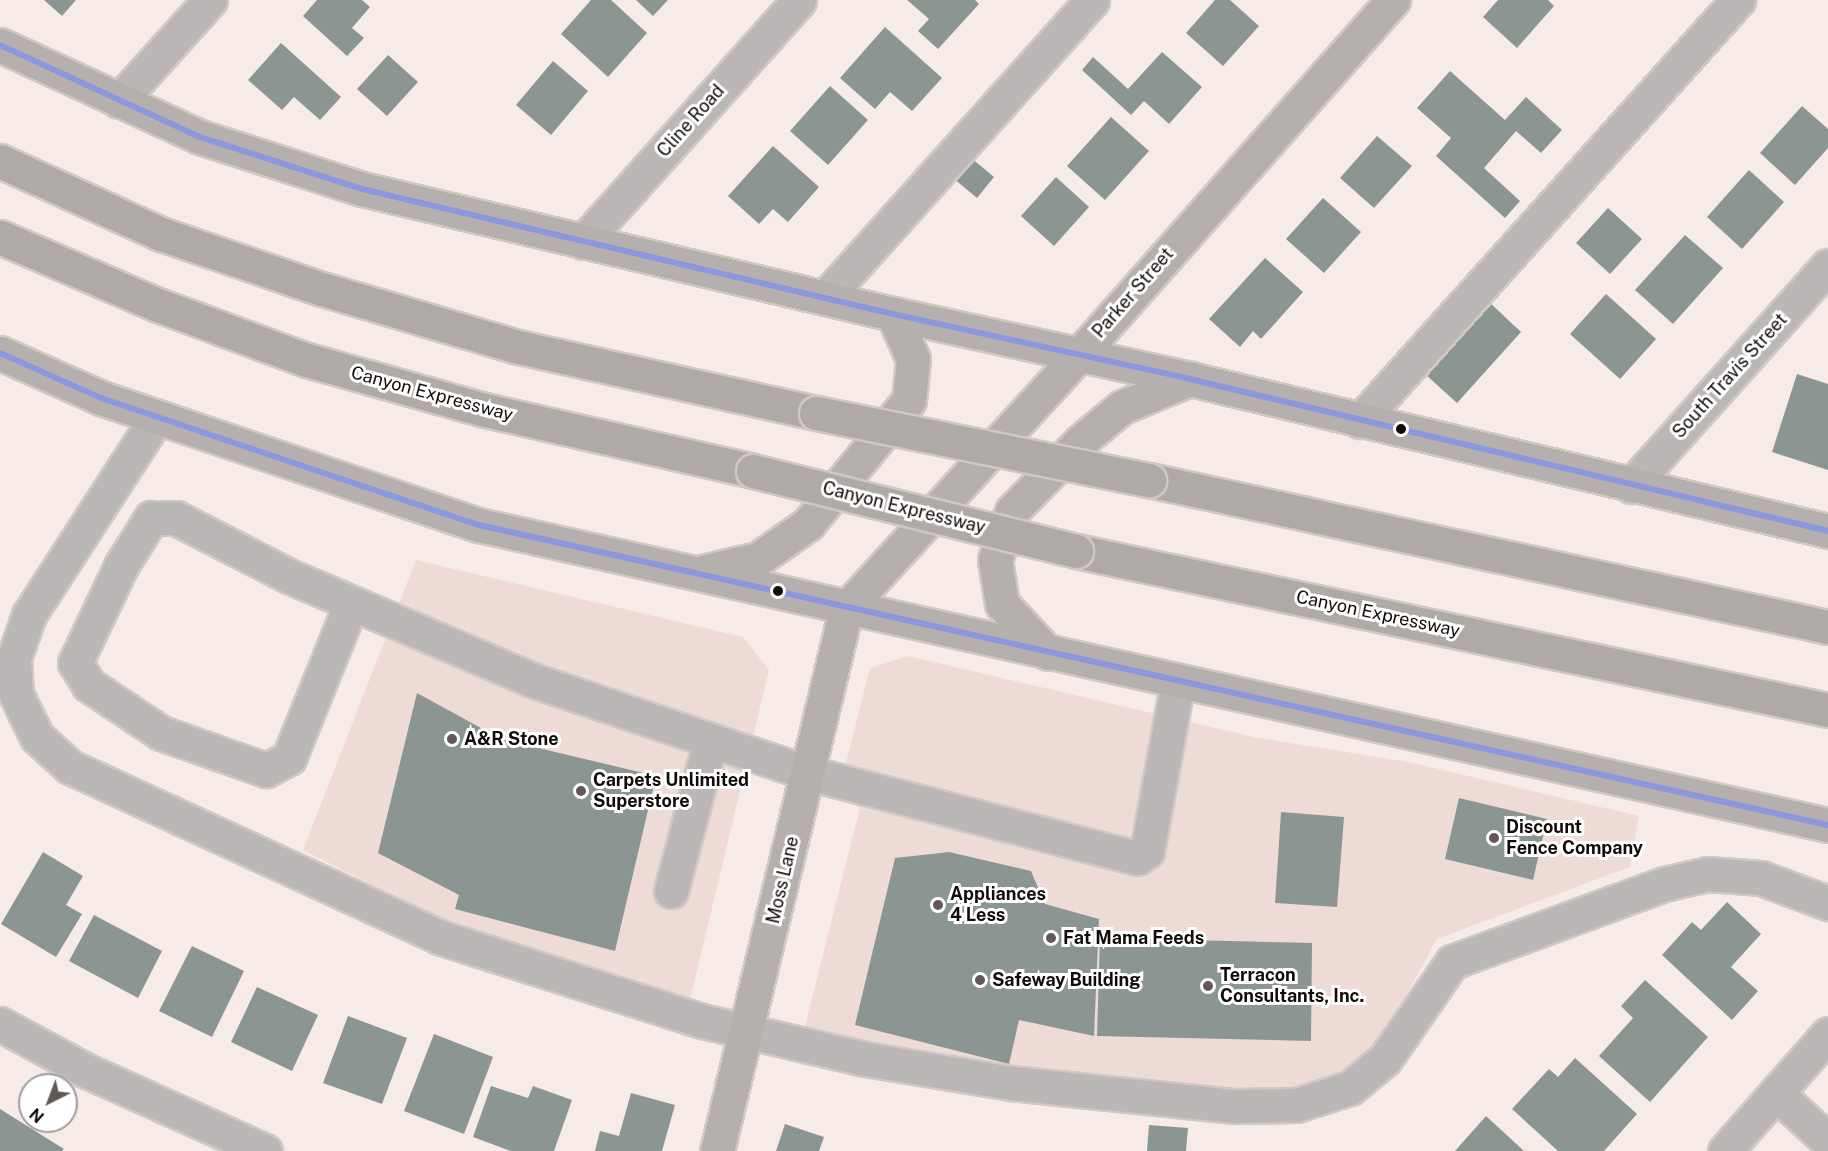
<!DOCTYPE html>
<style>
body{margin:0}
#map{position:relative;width:1828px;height:1151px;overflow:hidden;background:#f6ebe7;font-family:"Public Sans",sans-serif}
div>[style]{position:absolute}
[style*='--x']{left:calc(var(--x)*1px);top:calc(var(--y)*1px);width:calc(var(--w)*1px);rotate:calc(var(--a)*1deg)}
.built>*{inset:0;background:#efdbd5}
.building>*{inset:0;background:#8b9692}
.roads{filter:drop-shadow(2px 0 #d0c8c5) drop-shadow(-2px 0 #d0c8c5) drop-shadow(0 2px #d0c8c5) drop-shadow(0 -2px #d0c8c5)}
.minor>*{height:33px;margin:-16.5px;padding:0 16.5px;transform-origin:16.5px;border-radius:16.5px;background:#bab7b6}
.major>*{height:33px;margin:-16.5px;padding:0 16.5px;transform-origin:16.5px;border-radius:16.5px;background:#b5afad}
.highway>*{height:33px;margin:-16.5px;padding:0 16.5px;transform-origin:16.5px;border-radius:16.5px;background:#b0aaa7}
.bridges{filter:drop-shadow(2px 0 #d0c8c5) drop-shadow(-2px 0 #d0c8c5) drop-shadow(0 2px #d0c8c5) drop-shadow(0 -2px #d0c8c5)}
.highway-bridge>*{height:33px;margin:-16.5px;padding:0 16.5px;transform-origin:16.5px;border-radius:16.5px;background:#b0aaa7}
.bus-1>*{height:6px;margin:-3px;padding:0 3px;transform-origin:3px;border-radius:3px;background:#8b98dd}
.dots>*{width:16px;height:16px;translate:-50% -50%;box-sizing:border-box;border:3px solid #fff;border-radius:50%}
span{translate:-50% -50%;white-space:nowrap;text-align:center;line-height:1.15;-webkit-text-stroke:6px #fff;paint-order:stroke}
.street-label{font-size:18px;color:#110b09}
.poi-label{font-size:18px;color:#110b09;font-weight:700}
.left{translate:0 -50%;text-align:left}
.north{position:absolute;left:18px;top:1073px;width:60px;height:60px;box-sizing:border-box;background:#fff;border:2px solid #a09d9d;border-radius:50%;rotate:222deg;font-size:16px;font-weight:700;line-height:24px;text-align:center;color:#110b09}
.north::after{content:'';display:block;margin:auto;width:21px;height:27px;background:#615957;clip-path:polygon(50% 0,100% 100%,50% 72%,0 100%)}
</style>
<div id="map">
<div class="built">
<div style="clip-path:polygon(416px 560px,743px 637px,769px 670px,690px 1000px,444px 921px,303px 850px)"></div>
<div style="clip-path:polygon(908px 656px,1254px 737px,1413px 763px,1639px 816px,1630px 867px,1437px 939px,1383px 1038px,1345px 1079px,1296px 1096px,1011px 1072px,804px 1030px,860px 808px,840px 787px,870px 668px)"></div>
</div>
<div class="building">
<div style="clip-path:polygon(44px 0,76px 0,62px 16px)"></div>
<div style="clip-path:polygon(317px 0,362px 0,370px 7px,352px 28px,364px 38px,347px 56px,303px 16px)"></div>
<div style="clip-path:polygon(591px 0,611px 0,647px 33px,608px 77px,561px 34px)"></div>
<div style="clip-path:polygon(636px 0,668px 0,653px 16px)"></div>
<div style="clip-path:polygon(907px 0,975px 0,979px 4px,938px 49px,918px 31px,929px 19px)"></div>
<div style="clip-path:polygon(1215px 0,1230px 0,1259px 26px,1223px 66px,1186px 33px)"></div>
<div style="clip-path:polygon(1498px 0,1548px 0,1554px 6px,1517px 48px,1483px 17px)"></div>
<div style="clip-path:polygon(885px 27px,942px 78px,912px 111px,890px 92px,875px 109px,840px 78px)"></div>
<div style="clip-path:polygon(281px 43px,341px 97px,320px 120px,294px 97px,282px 110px,248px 80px)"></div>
<div style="clip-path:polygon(1162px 52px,1202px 87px,1169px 124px,1144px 101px,1131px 115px,1082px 70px,1093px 57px,1128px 89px)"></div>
<div style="clip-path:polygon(388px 55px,418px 82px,387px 116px,357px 89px)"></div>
<div style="clip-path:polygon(553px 61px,588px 91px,551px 135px,516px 105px)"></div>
<div style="clip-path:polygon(1450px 71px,1505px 120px,1526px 97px,1562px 130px,1541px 153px,1516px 131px,1484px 168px,1520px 201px,1505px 218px,1436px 156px,1451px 138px,1417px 108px)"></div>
<div style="clip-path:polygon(830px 86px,868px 120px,828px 165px,790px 131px)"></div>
<div style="clip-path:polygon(1802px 106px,1828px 129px,1828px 148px,1795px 185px,1760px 153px)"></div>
<div style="clip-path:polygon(1111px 117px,1149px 151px,1105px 200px,1067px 166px)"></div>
<div style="clip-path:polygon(1377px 136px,1412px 166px,1374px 208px,1340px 178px)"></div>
<div style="clip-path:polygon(773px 146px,819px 187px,788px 222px,773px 209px,759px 224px,728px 196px)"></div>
<div style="clip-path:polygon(970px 157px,994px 177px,977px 198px,953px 178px)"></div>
<div style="clip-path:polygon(1749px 170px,1784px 202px,1742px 249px,1707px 217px)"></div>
<div style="clip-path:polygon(1056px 177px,1089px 207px,1054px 246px,1021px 216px)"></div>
<div style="clip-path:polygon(1323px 198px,1361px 232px,1324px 273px,1286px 239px)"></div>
<div style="clip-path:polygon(1608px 208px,1642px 239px,1610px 274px,1576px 243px)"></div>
<div style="clip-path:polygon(1685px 235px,1723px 268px,1673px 324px,1635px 290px)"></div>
<div style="clip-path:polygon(1265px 258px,1303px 292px,1261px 339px,1253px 331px,1240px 347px,1209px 319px)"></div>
<div style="clip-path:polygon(1606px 294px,1656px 339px,1620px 379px,1570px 334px)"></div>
<div style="clip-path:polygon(1489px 302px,1521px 332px,1457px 403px,1425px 374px)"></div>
<div style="clip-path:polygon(1797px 374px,1828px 384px,1828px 470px,1772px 452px)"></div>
<div style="clip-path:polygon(417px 693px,501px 739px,656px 776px,615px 951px,455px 909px,459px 895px,378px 853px)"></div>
<div style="clip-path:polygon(1459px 798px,1547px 819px,1533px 880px,1445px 859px)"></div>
<div style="clip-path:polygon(1281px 812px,1344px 817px,1337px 907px,1275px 903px)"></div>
<div style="clip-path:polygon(43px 852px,83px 876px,66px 905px,82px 914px,56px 957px,1px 924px)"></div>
<div style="clip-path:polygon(949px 852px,1031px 871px,1045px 904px,1099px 919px,1094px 1036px,1019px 1020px,1009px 1064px,855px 1025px,895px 858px)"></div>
<div style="clip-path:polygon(1727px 902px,1761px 934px,1731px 967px,1758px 991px,1732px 1020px,1662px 955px,1692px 922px,1701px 930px)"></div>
<div style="clip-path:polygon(94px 915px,162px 951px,138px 998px,69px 961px)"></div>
<div style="clip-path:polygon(1100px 938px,1312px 943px,1311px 1041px,1097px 1036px)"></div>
<div style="clip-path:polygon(192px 946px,244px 971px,212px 1037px,159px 1011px)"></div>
<div style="clip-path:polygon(1645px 980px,1708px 1037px,1650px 1102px,1599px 1056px,1633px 1018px,1621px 1006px)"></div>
<div style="clip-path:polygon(257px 987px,318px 1015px,292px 1071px,231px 1042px)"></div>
<div style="clip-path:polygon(348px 1016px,407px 1038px,382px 1104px,323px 1083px)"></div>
<div style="clip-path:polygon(434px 1034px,493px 1057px,464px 1134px,404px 1111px)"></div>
<div style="clip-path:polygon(1575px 1058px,1637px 1114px,1604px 1151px,1558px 1151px,1512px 1109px,1549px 1069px,1558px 1077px)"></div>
<div style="clip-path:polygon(491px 1086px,528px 1098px,533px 1086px,572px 1100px,554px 1151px,511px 1151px,473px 1137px)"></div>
<div style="clip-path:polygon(631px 1093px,675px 1105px,662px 1151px,595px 1151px,600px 1131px,619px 1136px)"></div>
<div style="clip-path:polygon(0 1109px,64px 1149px,62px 1151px,0 1151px)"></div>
<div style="clip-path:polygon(1486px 1116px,1524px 1151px,1455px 1151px)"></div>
<div style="clip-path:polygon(785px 1124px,824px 1137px,819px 1151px,776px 1151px)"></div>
<div style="clip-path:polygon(1149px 1125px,1188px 1128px,1186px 1151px,1147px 1151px)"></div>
</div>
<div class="roads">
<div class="minor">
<div style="--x:119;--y:101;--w:136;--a:-48"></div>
<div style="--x:583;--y:242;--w:324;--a:-48.2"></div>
<div style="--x:825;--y:298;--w:400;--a:-48.1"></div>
<div style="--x:157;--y:417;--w:236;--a:122.9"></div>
<div style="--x:29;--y:615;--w:46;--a:109.2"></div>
<div style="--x:14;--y:658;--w:36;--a:87"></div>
<div style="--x:16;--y:694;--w:48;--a:64"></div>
<div style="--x:37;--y:737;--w:45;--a:42.3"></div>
<div style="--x:70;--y:767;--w:406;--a:24.7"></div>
<div style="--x:439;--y:937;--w:276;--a:17.7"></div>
<div style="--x:702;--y:1021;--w:167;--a:13.1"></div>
<div style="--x:865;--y:1059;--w:148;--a:9.3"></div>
<div style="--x:1011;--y:1083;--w:223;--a:5.9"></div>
<div style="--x:1233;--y:1106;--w:63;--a:-0.9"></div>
<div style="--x:1296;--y:1105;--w:57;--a:-17.5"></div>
<div style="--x:1350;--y:1088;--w:45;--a:-39.6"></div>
<div style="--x:1385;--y:1059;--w:118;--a:-55.4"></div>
<div style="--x:1452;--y:962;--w:226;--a:-20.2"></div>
<div style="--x:1664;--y:884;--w:45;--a:-12.8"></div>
<div style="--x:1708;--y:874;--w:53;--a:4.3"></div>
<div style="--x:1761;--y:878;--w:72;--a:20.5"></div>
<div style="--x:1360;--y:421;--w:566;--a:-48.08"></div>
<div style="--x:1631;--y:486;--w:295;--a:-48.2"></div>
<div style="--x:351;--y:604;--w:166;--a:111.9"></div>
<div style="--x:289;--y:758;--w:26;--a:152"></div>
<div style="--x:266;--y:770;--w:111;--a:-160.6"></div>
<div style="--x:161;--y:733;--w:87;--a:-146.3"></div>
<div style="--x:89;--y:685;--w:26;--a:-122"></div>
<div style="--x:75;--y:663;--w:107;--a:-64.6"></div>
<div style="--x:121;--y:566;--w:57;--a:-58"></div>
<div style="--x:151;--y:518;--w:25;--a:0"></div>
<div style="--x:176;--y:518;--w:129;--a:27.2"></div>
<div style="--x:291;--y:577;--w:262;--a:23.1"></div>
<div style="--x:532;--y:680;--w:291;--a:18.6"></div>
<div style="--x:808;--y:773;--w:340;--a:14.5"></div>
<div style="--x:1137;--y:858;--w:12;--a:-35"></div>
<div style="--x:1147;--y:851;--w:173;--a:-79.7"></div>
<div style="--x:671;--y:891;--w:154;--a:-75.3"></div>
<div style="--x:0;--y:1024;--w:99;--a:28.4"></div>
<div style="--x:87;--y:1071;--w:195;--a:24.2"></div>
<div style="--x:1776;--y:1093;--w:71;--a:42.7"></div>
<div style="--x:1725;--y:1151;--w:156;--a:-48.6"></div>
</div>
<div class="major">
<div style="--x:0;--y:45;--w:220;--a:24.7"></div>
<div style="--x:200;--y:137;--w:170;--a:17.8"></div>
<div style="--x:362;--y:189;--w:546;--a:13.25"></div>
<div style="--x:893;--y:314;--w:304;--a:12.3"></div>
<div style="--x:1190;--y:379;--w:656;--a:13.4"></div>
<div style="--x:0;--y:353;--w:111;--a:24"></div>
<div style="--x:101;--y:398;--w:399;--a:18.6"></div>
<div style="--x:479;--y:525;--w:1382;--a:12.54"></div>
<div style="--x:702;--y:572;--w:57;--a:-13.1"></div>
<div style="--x:758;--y:559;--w:61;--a:-35"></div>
<div style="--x:808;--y:524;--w:160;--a:-50.8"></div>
<div style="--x:909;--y:400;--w:41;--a:-84.4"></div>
<div style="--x:913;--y:359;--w:49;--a:-114"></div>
<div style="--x:1048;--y:653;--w:67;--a:-133.2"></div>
<div style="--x:1002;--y:604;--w:45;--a:-99"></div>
<div style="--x:995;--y:560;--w:52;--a:-70.9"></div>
<div style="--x:1012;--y:511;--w:98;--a:-45.4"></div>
<div style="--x:1081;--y:441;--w:53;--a:-39.7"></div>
<div style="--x:1122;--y:407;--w:74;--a:-22.4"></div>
<div style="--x:717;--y:1151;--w:557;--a:-76.61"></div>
<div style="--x:846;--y:609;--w:345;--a:-47.5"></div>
<div style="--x:1079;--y:355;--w:474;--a:-48.5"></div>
</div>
<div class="highway">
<div style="--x:0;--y:161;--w:177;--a:24.4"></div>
<div style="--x:161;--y:234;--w:170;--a:18.9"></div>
<div style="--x:322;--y:289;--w:200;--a:16.5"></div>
<div style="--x:514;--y:346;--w:309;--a:12.5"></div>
<div style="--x:0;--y:237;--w:172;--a:23.3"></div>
<div style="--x:158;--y:305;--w:159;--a:20.3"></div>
<div style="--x:307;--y:360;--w:185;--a:15.7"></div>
<div style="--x:485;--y:410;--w:275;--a:12.8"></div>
<div style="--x:1149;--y:480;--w:695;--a:12.22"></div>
<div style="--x:1076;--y:551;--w:769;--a:11.94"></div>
</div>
</div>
<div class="bridges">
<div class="highway-bridge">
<div style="--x:816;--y:413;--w:340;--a:11.4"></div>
<div style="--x:753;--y:471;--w:333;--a:13.9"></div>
</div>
</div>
<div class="bus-1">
<div style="--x:0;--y:45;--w:220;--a:24.7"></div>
<div style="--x:200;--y:137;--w:170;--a:17.8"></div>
<div style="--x:362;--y:189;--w:546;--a:13.25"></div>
<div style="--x:893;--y:314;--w:304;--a:12.3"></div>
<div style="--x:1190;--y:379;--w:656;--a:13.4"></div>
<div style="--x:0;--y:353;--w:111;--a:24"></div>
<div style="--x:101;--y:398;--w:399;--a:18.6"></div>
<div style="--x:479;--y:525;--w:1382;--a:12.54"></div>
</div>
<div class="dots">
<div style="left:1401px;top:429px;background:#110b09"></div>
<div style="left:778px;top:591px;background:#110b09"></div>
<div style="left:452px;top:739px;background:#615957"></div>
<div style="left:581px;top:791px;background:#615957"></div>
<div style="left:1494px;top:838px;background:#615957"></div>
<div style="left:938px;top:905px;background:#615957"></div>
<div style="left:1051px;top:938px;background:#615957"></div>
<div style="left:980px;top:980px;background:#615957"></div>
<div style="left:1208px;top:986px;background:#615957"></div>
</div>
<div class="street-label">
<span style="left:691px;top:121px;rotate:-48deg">Cline Road</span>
<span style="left:1133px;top:293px;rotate:-49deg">Parker Street</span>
<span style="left:1730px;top:376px;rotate:-48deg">South Travis Street</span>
<span style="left:432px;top:394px;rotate:15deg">Canyon Expressway</span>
<span style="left:904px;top:508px;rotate:14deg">Canyon Expressway</span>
<span style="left:1378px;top:614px;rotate:12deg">Canyon Expressway</span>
<span style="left:783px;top:880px;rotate:-77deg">Moss Lane</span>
</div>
<div class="poi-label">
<span class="left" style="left:464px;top:739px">A&amp;R Stone</span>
<span class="left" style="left:593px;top:791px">Carpets Unlimited<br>Superstore</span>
<span class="left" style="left:1506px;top:838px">Discount<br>Fence Company</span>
<span class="left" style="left:950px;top:905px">Appliances<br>4 Less</span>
<span class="left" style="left:1063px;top:938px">Fat Mama Feeds</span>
<span class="left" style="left:1220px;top:986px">Terracon<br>Consultants, Inc.</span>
<span class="left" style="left:992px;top:980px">Safeway Building</span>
</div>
<div class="north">N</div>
</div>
